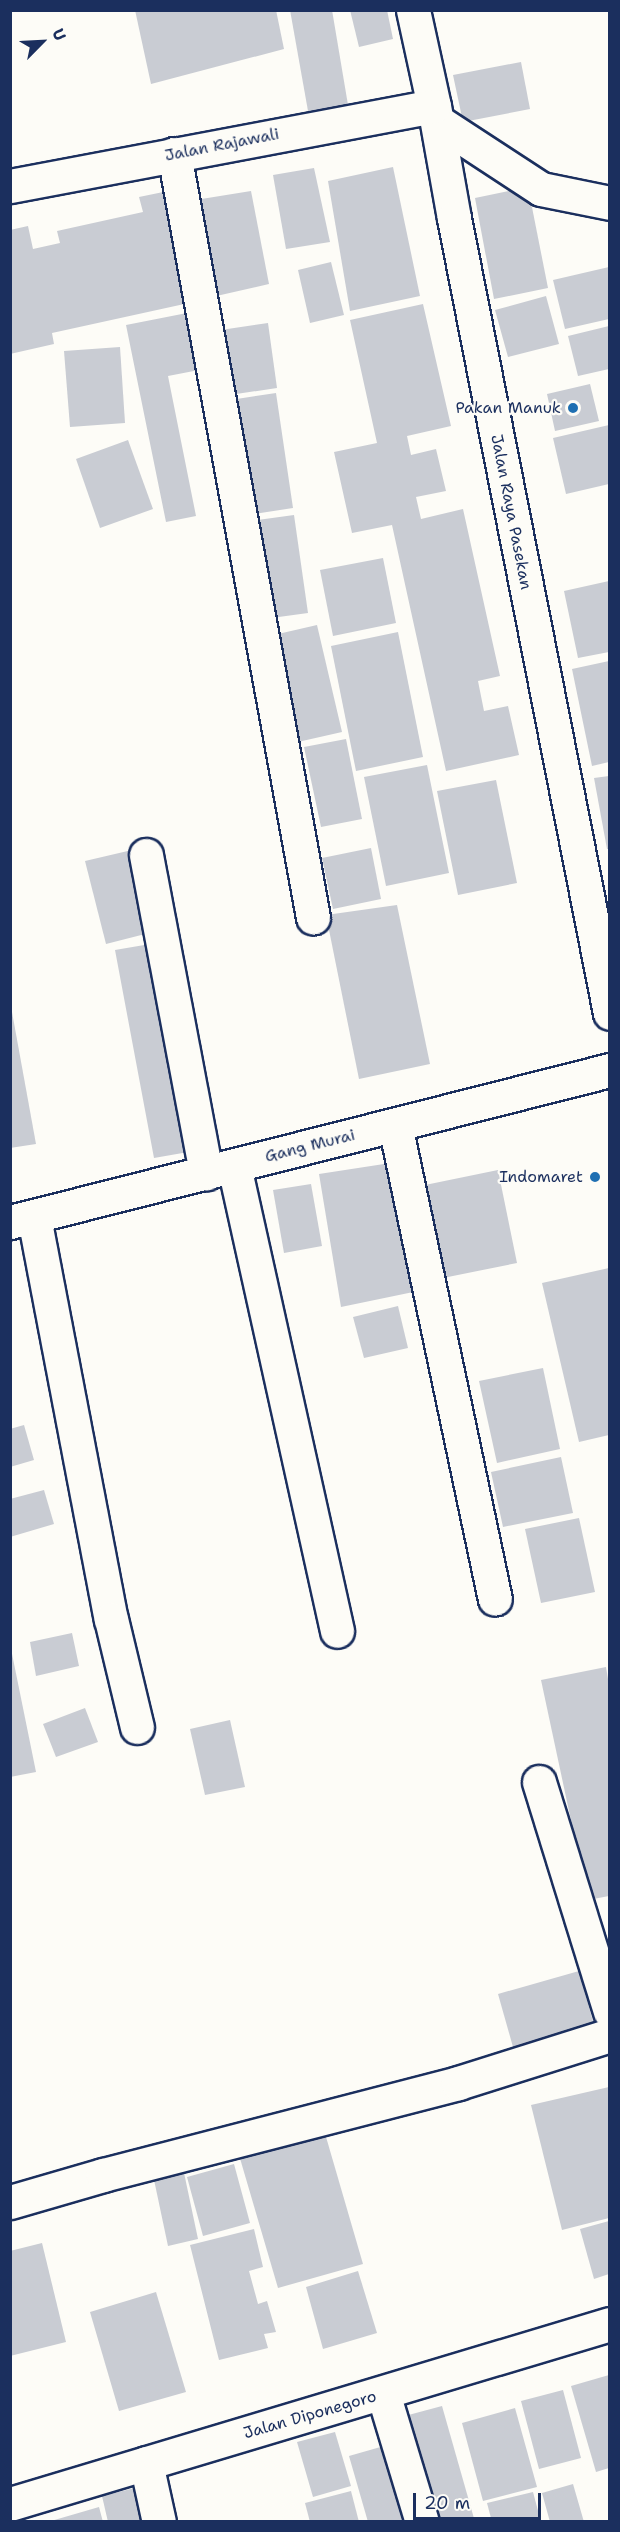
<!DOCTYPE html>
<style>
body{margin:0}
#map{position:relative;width:620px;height:2532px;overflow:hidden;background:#fdfcf7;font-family:"Shantell Sans",sans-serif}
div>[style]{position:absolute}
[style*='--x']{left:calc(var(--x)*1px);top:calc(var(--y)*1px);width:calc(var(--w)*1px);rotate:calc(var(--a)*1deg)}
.building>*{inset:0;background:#c9ccd3}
.roads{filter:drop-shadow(2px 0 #1b2f5e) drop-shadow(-2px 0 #1b2f5e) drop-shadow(0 2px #1b2f5e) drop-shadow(0 -2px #1b2f5e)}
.minor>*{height:33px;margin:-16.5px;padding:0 16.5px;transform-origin:16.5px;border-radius:16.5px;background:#fdfcf7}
.dots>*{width:16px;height:16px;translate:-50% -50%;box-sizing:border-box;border:3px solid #fdfcf7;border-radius:50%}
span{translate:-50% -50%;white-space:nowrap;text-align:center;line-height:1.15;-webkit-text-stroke:4.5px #fdfcf7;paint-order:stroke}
.street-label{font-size:16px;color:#1b2f5e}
.poi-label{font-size:16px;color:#1b2f5e}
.right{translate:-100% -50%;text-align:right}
.frame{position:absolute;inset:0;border:12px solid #1b2f5e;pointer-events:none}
.north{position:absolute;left:12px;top:12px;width:60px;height:60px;-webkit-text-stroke:4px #fdfcf7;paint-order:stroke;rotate:66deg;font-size:16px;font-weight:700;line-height:24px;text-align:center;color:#1b2f5e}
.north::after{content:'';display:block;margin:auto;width:21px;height:27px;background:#1b2f5e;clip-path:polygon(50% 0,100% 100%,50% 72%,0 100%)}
.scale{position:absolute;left:413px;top:2493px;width:128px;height:27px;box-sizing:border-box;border:3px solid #1b2f5e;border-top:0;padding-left:8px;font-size:18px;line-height:21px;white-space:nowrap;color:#1b2f5e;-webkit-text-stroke:4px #fdfcf7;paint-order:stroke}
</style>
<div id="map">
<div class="building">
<div style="clip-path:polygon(135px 10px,276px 10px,284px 49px,151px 84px)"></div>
<div style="clip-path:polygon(290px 10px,332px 10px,348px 105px,308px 111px)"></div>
<div style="clip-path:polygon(350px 10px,387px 10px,393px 39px,359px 47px)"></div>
<div style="clip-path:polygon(521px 62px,530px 109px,463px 122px,453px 75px)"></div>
<div style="clip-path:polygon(393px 167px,420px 296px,350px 311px,328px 181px)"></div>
<div style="clip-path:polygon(314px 168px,330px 242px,286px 249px,273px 175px)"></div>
<div style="clip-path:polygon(528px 187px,548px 288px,494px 299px,475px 198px)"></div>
<div style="clip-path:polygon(173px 190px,198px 301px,52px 333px,54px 344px,10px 354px,10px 230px,28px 226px,33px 249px,60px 243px,57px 231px,143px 212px,139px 197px)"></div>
<div style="clip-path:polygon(251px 191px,269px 284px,212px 297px,189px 201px)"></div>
<div style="clip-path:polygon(331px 262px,344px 315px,310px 323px,298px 270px)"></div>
<div style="clip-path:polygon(609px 267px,609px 319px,565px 329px,553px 280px)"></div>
<div style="clip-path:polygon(546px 296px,559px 344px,508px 357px,495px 310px)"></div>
<div style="clip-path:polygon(423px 304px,451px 426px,407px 436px,411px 455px,436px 449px,446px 491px,416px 497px,421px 519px,463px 509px,500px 676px,478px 681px,484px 711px,508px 706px,519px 755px,446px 771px,392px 525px,352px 533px,334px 452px,377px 443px,350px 320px)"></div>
<div style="clip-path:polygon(187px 313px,199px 370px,168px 376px,196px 516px,166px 522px,126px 325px)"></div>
<div style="clip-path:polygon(268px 323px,277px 388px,223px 396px,214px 331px)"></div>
<div style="clip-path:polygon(609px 326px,609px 369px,578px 376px,568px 336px)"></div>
<div style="clip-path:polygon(120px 347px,125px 423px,70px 427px,64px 351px)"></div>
<div style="clip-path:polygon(590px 384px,599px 421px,555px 431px,547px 394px)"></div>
<div style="clip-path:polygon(276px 393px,293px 508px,247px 515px,230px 400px)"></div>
<div style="clip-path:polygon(609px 425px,609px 484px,566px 494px,553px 438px)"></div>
<div style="clip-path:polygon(128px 440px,153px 509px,100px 528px,76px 459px)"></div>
<div style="clip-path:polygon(294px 515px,308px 613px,264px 619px,250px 521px)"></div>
<div style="clip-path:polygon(383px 558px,396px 623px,333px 636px,320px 570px)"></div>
<div style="clip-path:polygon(609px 581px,609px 652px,578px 658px,564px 591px)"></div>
<div style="clip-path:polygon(317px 625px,342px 732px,289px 744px,265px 637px)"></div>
<div style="clip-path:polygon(398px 632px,423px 757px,356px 771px,331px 646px)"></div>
<div style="clip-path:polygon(609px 661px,609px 762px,592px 766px,572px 669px)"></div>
<div style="clip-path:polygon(346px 739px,362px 819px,321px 827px,304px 747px)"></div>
<div style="clip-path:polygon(427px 765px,449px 873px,386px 886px,364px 777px)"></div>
<div style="clip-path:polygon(609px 776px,609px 849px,607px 849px,594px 778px)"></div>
<div style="clip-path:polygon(496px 780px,517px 883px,458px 895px,437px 791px)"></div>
<div style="clip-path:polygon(371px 848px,381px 899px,333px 909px,322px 858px)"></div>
<div style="clip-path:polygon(132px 850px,153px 932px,106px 944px,85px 861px)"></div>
<div style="clip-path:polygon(397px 905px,430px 1064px,359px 1079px,326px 915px)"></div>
<div style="clip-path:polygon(156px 943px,194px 1151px,154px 1158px,115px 950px)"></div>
<div style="clip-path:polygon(12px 1012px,36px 1144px,10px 1148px,10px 1013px)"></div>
<div style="clip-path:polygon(397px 1162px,423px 1290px,341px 1307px,319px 1174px)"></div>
<div style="clip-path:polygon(498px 1170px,517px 1263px,443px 1278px,425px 1185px)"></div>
<div style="clip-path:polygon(311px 1184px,322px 1246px,284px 1253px,273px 1190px)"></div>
<div style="clip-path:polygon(609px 1268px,609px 1435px,579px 1442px,542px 1283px)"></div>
<div style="clip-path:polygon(398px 1306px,408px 1348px,364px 1358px,353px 1317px)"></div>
<div style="clip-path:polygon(543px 1368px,560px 1449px,497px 1463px,479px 1381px)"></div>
<div style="clip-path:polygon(24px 1425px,34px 1460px,10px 1467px,10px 1429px)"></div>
<div style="clip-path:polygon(561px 1457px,573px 1513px,503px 1527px,491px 1472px)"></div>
<div style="clip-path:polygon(44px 1490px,54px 1524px,10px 1537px,10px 1499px)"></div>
<div style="clip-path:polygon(579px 1518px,595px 1592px,541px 1603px,525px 1529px)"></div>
<div style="clip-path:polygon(72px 1633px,79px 1666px,36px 1676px,30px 1642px)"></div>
<div style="clip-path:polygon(10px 1644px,36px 1772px,10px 1777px)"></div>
<div style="clip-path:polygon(606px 1667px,609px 1685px,609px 1896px,588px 1900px,541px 1680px)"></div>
<div style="clip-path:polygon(85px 1708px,98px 1742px,56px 1757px,43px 1724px)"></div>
<div style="clip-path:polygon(230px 1720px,245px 1787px,205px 1795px,190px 1729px)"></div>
<div style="clip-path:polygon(579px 1971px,594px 2025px,513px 2047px,498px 1994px)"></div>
<div style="clip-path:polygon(609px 2087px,609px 2218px,562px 2230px,531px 2105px)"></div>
<div style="clip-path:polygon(324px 2130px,363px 2264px,278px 2288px,239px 2155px)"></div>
<div style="clip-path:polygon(234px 2164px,250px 2223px,203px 2236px,187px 2177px)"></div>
<div style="clip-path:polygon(183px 2168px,198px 2239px,168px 2246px,153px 2175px)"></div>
<div style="clip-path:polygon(609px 2221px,609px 2274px,594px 2279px,580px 2229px)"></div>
<div style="clip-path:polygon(254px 2229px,263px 2267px,249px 2271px,258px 2304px,267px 2301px,276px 2332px,264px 2334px,268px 2348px,219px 2360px,190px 2245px)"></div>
<div style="clip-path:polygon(42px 2243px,66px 2342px,10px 2356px,10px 2251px)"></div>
<div style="clip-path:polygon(358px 2271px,377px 2333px,323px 2349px,306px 2287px)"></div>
<div style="clip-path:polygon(156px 2292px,186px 2392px,119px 2411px,90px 2312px)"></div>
<div style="clip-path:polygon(609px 2375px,609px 2468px,596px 2472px,571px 2386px)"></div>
<div style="clip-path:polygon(563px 2390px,581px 2458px,539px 2469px,521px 2401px)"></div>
<div style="clip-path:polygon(442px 2406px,475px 2522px,430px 2522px,401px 2417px)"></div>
<div style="clip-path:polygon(515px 2408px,537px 2487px,483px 2501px,462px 2423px)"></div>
<div style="clip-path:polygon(335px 2432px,351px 2486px,313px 2497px,297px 2442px)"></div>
<div style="clip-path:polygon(391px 2444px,413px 2517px,397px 2522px,368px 2522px,349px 2456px)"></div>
<div style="clip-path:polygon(573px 2484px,584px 2522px,550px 2522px,542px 2493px)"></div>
<div style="clip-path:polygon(143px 2486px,153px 2522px,108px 2522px,102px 2496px)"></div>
<div style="clip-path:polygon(351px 2491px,359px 2522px,310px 2522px,305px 2503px)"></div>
<div style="clip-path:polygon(533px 2492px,541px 2522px,492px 2522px,487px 2503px)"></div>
<div style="clip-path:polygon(99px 2507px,103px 2522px,52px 2522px,51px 2521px)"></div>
</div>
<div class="roads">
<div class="minor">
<div style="--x:413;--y:10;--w:98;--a:77.7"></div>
<div style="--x:434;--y:106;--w:114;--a:79.9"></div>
<div style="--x:454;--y:218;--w:810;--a:78.9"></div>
<div style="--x:437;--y:121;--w:124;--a:33.2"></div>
<div style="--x:541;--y:189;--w:70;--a:11.5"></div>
<div style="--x:174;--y:154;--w:776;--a:79.68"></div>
<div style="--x:10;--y:186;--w:431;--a:-10.7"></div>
<div style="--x:146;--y:855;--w:324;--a:79.3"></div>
<div style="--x:395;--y:1125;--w:484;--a:78.1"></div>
<div style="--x:234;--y:1166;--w:476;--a:77.5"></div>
<div style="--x:34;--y:1217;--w:409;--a:79.2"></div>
<div style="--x:111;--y:1619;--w:111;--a:76.5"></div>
<div style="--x:10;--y:1222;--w:619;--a:-14.22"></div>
<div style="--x:539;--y:1782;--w:240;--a:72.8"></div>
<div style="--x:10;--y:2202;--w:97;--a:-16.2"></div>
<div style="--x:103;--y:2175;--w:367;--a:-14.5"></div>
<div style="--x:458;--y:2083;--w:159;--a:-17.5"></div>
<div style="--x:383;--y:2393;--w:135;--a:73.2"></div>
<div style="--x:146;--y:2463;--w:60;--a:77.6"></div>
<div style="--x:10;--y:2504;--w:626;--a:-16.7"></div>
</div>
</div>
<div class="dots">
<div style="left:573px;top:408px;background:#1f6fb2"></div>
<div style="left:595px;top:1177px;background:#1f6fb2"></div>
</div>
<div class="street-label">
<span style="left:222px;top:145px;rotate:-11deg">Jalan Rajawali</span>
<span style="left:511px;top:512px;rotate:79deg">Jalan Raya Pasekan</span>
<span style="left:310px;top:1146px;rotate:-14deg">Gang Murai</span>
<span style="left:310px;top:2415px;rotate:-16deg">Jalan Diponegoro</span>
</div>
<div class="poi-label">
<span class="right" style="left:561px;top:408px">Pakan Manuk</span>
<span class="right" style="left:583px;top:1177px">Indomaret</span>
</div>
<div class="frame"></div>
<div class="north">U</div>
<div class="scale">20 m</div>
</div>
